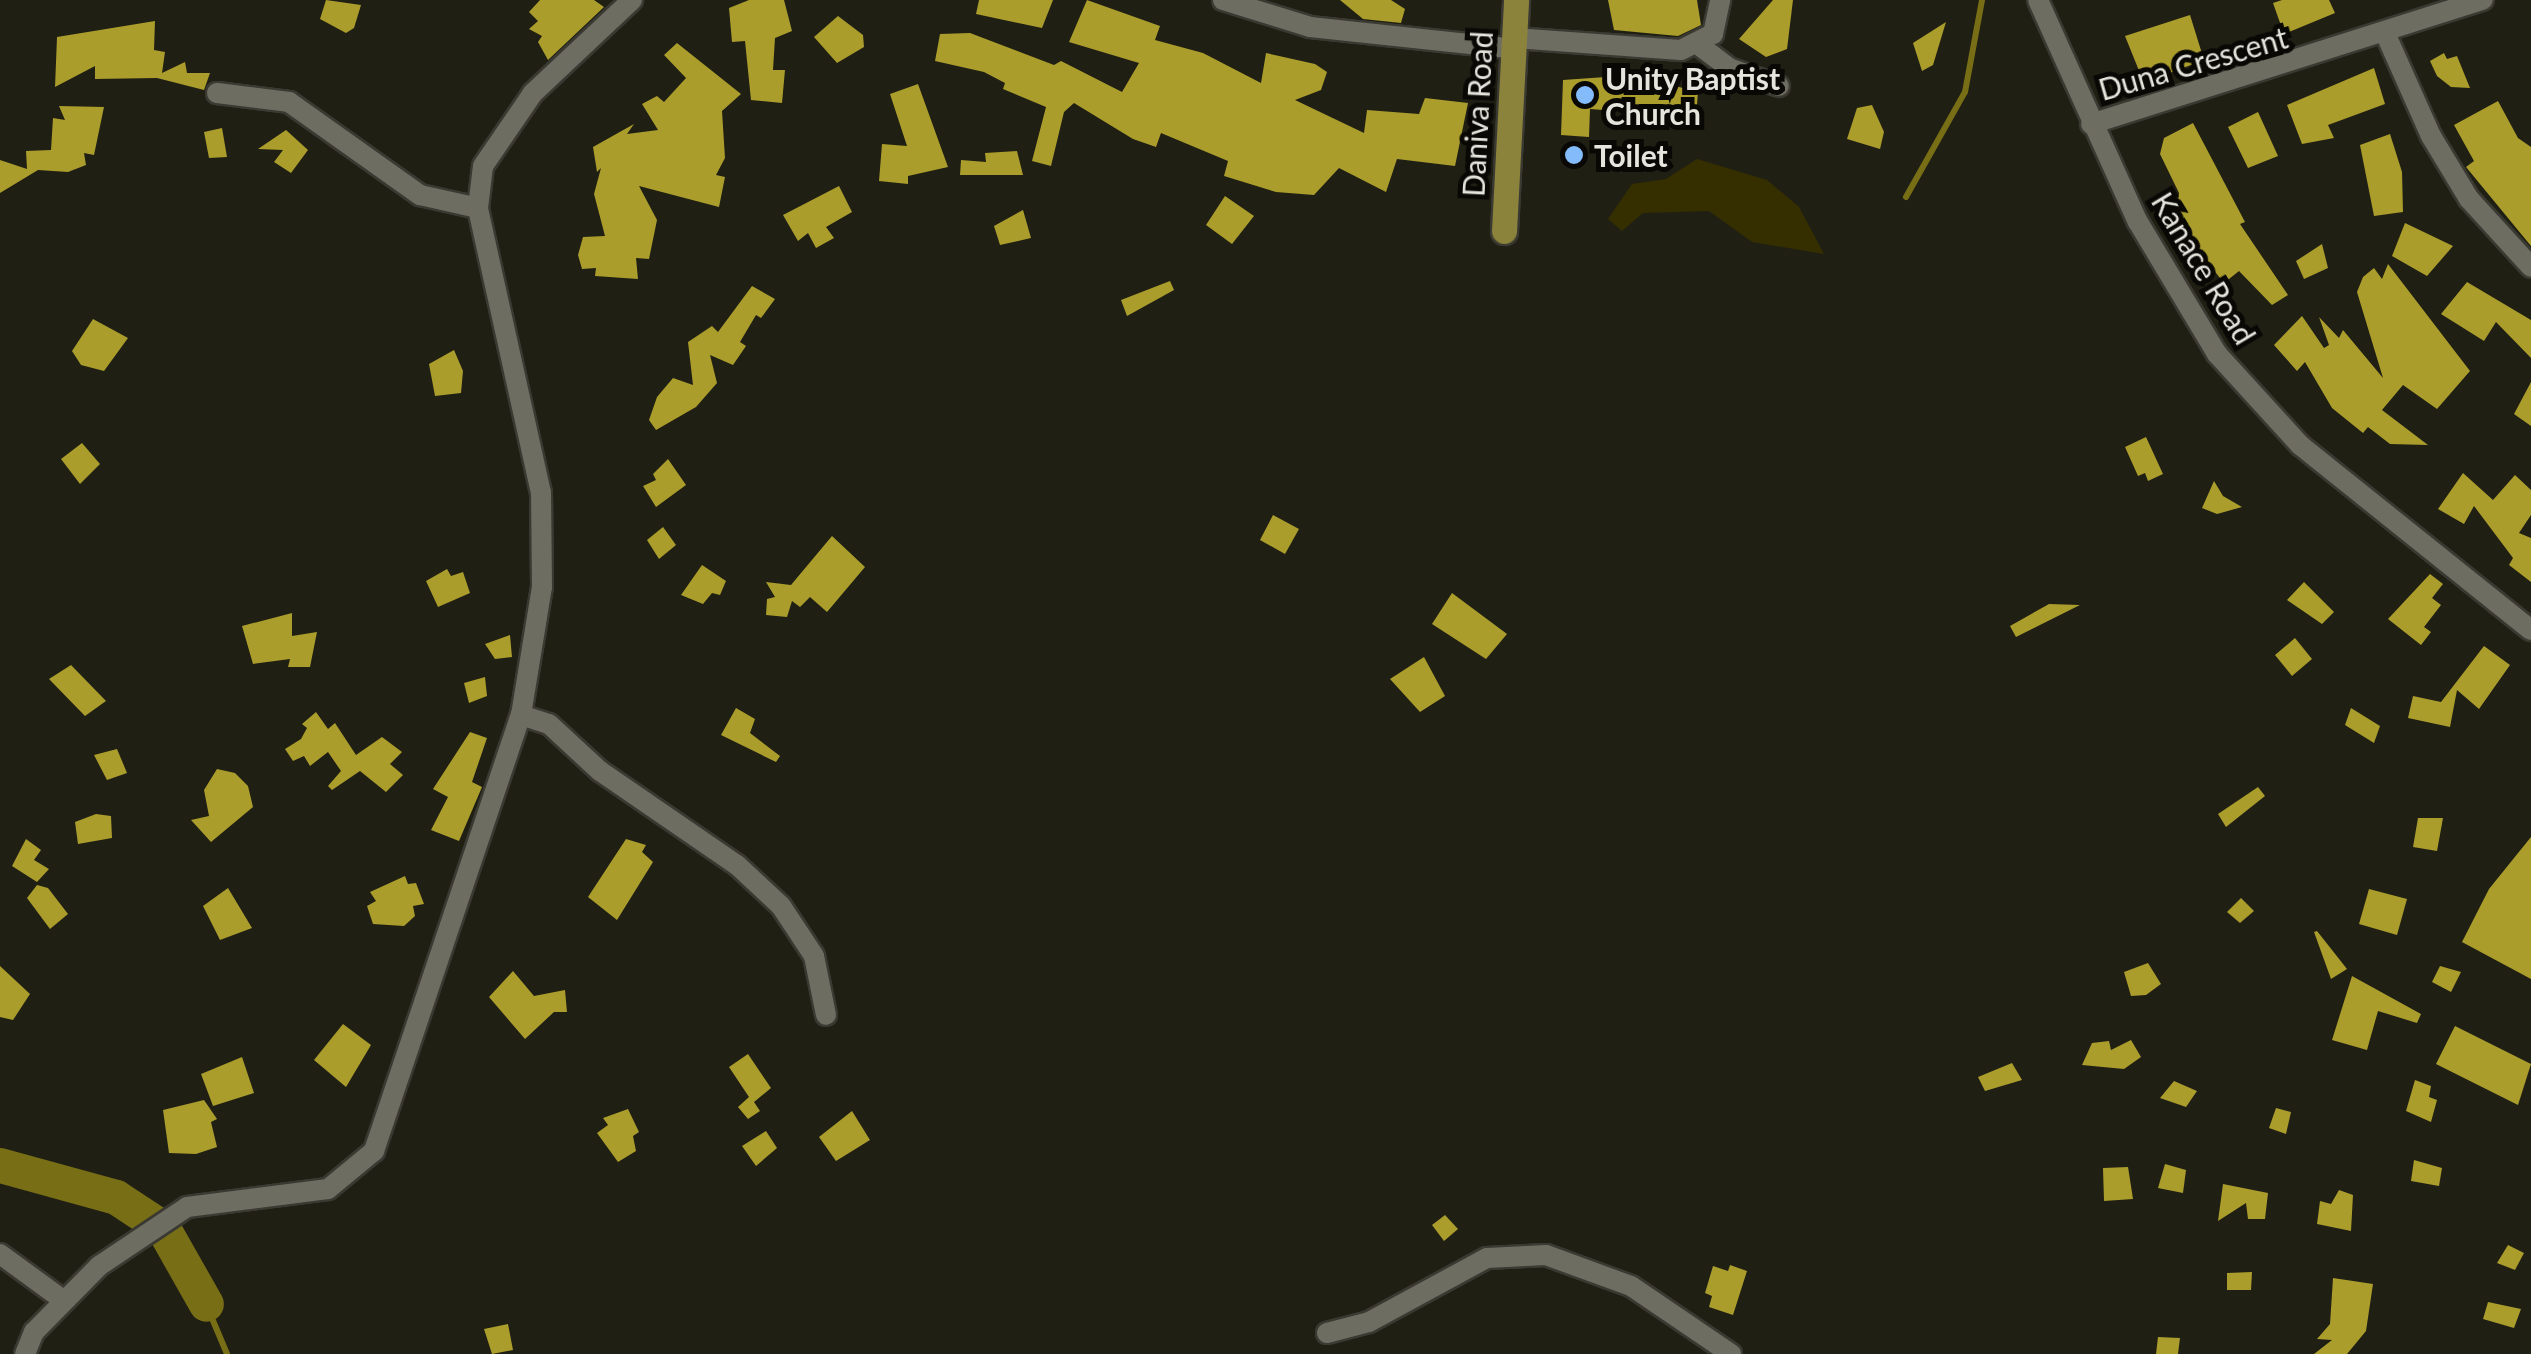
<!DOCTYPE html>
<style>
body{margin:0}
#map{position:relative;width:2531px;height:1354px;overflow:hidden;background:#201f14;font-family:Lato,sans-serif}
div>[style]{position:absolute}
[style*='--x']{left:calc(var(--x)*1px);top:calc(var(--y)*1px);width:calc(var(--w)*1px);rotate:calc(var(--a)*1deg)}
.green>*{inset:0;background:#352f00}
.stream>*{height:6px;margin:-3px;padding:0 3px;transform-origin:3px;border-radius:3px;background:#786e16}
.river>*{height:35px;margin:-17.5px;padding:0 17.5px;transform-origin:17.5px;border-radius:17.5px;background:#786e16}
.building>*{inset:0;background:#aa9d2c}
.roads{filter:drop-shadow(2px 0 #3a3932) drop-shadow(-2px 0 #3a3932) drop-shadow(0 2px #3a3932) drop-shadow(0 -2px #3a3932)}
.minor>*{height:20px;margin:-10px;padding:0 10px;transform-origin:10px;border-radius:10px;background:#6e6d61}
.major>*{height:25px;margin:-12.5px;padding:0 12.5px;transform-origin:12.5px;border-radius:12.5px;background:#8b833b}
.dots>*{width:28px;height:28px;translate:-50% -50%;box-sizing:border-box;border:5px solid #090805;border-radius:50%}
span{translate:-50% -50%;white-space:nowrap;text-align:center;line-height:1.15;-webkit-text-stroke:10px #090805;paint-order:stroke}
.street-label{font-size:30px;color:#e5e4dd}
.poi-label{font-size:30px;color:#e5e4dd;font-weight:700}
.left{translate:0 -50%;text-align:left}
</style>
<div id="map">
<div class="green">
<div style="clip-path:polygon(1697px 159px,1767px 180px,1799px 207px,1824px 254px,1752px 242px,1709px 211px,1643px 213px,1622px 231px,1608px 219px,1632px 184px,1666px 179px)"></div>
</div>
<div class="stream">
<div style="--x:1906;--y:197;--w:120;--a:-60.7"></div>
<div style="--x:1965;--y:92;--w:94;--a:-79.5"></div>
<div style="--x:206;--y:1304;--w:54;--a:67.2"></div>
</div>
<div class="river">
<div style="--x:0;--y:1165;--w:120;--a:15.4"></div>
<div style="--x:116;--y:1197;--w:56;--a:33.4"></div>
<div style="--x:163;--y:1228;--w:87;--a:60.5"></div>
</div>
<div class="building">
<div style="clip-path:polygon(326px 0,361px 5px,354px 28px,346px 33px,320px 19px)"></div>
<div style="clip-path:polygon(540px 0,594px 0,604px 7px,548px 60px,538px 42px,542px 36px,529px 29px,538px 21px,529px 12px)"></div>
<div style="clip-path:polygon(749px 0,784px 0,792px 31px,775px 38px,773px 70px,785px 70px,782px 103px,751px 100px,745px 41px,732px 42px,729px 8px)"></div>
<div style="clip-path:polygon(979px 0,1053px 0,1042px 28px,976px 14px)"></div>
<div style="clip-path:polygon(1087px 0,1160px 26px,1155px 40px,1203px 53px,1261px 83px,1266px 53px,1315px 64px,1327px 72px,1321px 90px,1295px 100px,1364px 133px,1367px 110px,1419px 114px,1425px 98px,1468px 103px,1455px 166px,1397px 159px,1386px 192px,1339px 168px,1314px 195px,1276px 192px,1224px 176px,1228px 161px,1161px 133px,1156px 147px,1133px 139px,1074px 103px,1064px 112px,1051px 166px,1032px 161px,1046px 107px,1003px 89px,1005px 83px,984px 72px,935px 61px,940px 34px,970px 33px,1054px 65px,1061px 61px,1122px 92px,1139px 63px,1069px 42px)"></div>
<div style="clip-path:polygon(1340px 0,1391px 0,1405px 9px,1401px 23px,1363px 19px)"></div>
<div style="clip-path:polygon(1608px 0,1697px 0,1701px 25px,1678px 36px,1614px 30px)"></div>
<div style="clip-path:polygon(1773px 0,1793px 0,1787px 49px,1766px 57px,1739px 39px)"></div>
<div style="clip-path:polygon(2282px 0,2329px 0,2335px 13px,2284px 34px,2273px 3px)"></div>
<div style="clip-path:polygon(2190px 15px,2204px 60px,2144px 83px,2125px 36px)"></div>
<div style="clip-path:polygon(838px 16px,863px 35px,864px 47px,837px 63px,814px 37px)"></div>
<div style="clip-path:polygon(155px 21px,154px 50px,165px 52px,162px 73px,185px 62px,187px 73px,210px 73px,204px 90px,157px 78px,95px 79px,95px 66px,55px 87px,57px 37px)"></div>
<div style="clip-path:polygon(1946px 22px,1933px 65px,1922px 71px,1913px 43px)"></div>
<div style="clip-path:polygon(677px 43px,741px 94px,722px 111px,725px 158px,716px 175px,725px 177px,719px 207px,639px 186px,657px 220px,649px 259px,636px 258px,638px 279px,595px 276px,596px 268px,582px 269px,578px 255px,583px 237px,605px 236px,594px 194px,601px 168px,597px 172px,593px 147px,634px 124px,627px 134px,658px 130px,642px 104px,657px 96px,664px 102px,686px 78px,664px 55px)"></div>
<div style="clip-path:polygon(2444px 53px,2447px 59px,2457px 56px,2470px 88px,2451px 87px,2437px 76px,2430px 61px)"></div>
<div style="clip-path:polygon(2374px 68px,2385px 104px,2328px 125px,2334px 138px,2302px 144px,2287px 105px)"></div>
<div style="clip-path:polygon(1634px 75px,1698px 92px,1696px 117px,1590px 109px,1589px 137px,1561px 135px,1563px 80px)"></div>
<div style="clip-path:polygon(918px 84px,948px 167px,908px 176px,908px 184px,879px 181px,882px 144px,907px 146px,890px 94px)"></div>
<div style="clip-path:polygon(2498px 101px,2518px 138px,2531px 147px,2531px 246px,2466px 167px,2474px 161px,2454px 125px)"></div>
<div style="clip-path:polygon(1872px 105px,1884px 132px,1880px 149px,1847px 139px,1857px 108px)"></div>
<div style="clip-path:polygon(59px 106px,104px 107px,94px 155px,84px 153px,86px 165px,68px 172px,38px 170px,0 193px,0 160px,27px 169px,26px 151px,51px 150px,53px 118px,65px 120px)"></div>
<div style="clip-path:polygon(2258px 112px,2278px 156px,2248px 168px,2228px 127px)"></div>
<div style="clip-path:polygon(2193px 123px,2245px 222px,2240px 224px,2288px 295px,2272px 305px,2239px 271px,2224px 283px,2176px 223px,2179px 193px,2160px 154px,2164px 138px)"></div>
<div style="clip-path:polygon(222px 128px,227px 157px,209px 158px,204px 132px)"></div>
<div style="clip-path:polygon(286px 130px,308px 150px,291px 173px,274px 162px,283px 150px,258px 149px)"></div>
<div style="clip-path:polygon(2390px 134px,2402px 172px,2403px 212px,2374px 216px,2360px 145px)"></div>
<div style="clip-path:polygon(1017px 151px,1023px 175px,960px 175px,961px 160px,986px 162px,985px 153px)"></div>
<div style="clip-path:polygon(839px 186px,852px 212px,826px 227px,834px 238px,816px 248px,808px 233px,798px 241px,783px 215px)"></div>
<div style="clip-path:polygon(1225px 196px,1254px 216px,1232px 244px,1206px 225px)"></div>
<div style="clip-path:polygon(1023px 210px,1031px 238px,1000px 245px,994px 226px)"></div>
<div style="clip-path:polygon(2405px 223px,2453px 246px,2427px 276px,2392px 256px)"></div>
<div style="clip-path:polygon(2322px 244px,2328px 268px,2304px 279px,2296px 261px)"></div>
<div style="clip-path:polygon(2388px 264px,2470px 371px,2437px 409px,2403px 385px,2382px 410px,2428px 445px,2390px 444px,2368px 427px,2363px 433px,2332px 408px,2305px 362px,2297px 371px,2274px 345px,2302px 316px,2324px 348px,2329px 345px,2319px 317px,2339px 338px,2343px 330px,2383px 378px,2357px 292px,2363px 277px,2374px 268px,2382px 279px)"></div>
<div style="clip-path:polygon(1170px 281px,1174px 290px,1127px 316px,1121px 300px)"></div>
<div style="clip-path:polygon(2467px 282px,2531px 320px,2531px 358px,2496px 322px,2484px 341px,2441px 314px)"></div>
<div style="clip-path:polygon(752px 286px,775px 299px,761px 318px,756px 315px,740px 342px,746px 346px,733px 365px,710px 355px,717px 383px,696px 407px,656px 430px,649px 420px,657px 397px,673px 378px,693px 385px,688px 342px,712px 326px,718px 332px)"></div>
<div style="clip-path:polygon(93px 319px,128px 338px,104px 371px,81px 365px,72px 351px)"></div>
<div style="clip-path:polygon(454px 350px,463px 371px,461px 393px,435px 396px,429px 364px)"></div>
<div style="clip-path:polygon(2531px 382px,2531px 426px,2514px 414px)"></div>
<div style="clip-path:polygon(2146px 437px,2163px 474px,2148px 481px,2145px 473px,2138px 476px,2125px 447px)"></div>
<div style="clip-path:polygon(82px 443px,100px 464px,80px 484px,61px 459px)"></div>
<div style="clip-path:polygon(668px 459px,686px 485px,656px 507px,643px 486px,656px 480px,653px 474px)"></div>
<div style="clip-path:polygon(2463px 473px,2493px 500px,2515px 475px,2531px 490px,2531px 515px,2519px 533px,2531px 538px,2531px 582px,2509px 565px,2513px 558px,2474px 506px,2464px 524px,2438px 509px)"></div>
<div style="clip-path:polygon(2214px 481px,2223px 496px,2242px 507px,2217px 514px,2202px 508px)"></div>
<div style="clip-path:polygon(1273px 515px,1299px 529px,1285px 554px,1260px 540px)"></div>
<div style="clip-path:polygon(663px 527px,676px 545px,659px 559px,647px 540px)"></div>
<div style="clip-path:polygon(832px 536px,865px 567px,827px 612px,810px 597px,800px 607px,792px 601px,787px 617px,766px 615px,767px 599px,775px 597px,766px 582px,791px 585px)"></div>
<div style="clip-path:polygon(702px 565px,726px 581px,720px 595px,712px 593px,703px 604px,681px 595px)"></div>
<div style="clip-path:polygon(447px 569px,451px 576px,463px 572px,470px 593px,438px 607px,426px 581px)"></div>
<div style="clip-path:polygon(2430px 574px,2443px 584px,2432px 598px,2441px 605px,2424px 627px,2431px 632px,2421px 645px,2388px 619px)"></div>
<div style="clip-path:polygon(2304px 582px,2334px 612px,2322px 624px,2287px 600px)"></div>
<div style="clip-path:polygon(1452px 593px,1507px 634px,1486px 659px,1432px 624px)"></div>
<div style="clip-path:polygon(2049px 604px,2080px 605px,2016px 637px,2010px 626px)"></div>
<div style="clip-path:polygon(292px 613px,292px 636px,317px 632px,310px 667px,288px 667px,290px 659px,253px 664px,242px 626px)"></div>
<div style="clip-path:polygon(510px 635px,512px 657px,495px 659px,485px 644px)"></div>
<div style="clip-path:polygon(2295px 638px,2312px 659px,2292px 676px,2275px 655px)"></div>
<div style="clip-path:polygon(2484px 646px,2510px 665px,2479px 709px,2457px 690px,2450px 727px,2408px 718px,2413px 696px,2441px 702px)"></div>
<div style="clip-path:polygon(1424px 657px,1445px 696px,1420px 712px,1390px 679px)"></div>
<div style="clip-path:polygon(71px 665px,106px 701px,85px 716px,49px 679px)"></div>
<div style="clip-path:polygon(485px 677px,487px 696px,469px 703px,464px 683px)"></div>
<div style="clip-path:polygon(736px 708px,755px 719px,750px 733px,780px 756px,776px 762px,721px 735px)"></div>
<div style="clip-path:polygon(2351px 708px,2380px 726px,2374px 743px,2345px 725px)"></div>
<div style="clip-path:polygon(316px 712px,328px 729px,335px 723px,356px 755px,382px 737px,402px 752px,390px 764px,403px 775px,386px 792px,360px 771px,332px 790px,328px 786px,341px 771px,328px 752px,310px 766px,304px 756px,293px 761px,285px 749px,301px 739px,307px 728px,302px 724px)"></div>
<div style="clip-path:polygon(470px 732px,487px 738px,472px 782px,482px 787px,459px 841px,431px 830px,448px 797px,433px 789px)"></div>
<div style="clip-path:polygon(117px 749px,127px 773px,107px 780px,94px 755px)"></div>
<div style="clip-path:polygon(217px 769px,235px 773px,248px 786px,253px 807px,211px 842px,191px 820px,209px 816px,204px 790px)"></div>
<div style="clip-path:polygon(2258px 787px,2265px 796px,2226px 827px,2218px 814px)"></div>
<div style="clip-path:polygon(96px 814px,111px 816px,112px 838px,78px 844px,75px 822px)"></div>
<div style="clip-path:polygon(2418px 818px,2443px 818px,2437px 851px,2413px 847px)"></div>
<div style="clip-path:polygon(2531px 837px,2531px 979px,2462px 942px,2489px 889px)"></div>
<div style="clip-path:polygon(26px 839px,41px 850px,34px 860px,49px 869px,37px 882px,12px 866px)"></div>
<div style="clip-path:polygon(626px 839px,646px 845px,642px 852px,653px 862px,617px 920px,588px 897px)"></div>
<div style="clip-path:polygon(405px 876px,408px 884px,416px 883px,424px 904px,413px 906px,415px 916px,404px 926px,373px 924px,367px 906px,376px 901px,370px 892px)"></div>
<div style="clip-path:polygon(37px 885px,48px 888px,68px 914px,50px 929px,27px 898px)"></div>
<div style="clip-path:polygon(228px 888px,252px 928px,220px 940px,203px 906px)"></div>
<div style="clip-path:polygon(2369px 889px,2407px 899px,2397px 935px,2359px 924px)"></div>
<div style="clip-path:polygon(2241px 898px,2254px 911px,2240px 923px,2227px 912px)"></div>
<div style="clip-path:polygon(2317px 931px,2347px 969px,2331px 979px,2314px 932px)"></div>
<div style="clip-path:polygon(2148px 963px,2161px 984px,2146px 995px,2131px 996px,2124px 972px)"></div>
<div style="clip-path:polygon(0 966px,30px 994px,13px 1020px,0 1017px)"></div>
<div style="clip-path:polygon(2440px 966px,2461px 972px,2451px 992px,2432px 982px)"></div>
<div style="clip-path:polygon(513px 971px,534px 996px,565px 990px,567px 1012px,554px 1012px,525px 1039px,489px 997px)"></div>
<div style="clip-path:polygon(2352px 976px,2421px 1014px,2417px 1023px,2378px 1011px,2367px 1050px,2332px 1040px)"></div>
<div style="clip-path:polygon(343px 1024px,371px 1045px,346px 1087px,314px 1060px)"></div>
<div style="clip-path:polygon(2455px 1026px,2531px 1064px,2518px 1105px,2436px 1064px)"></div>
<div style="clip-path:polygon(2131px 1040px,2141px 1057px,2124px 1069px,2082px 1065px,2092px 1043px,2109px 1041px,2111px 1050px)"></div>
<div style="clip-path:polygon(748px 1054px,771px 1088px,754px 1102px,760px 1111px,748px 1119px,738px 1107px,749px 1097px,729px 1067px)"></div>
<div style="clip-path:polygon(242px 1057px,254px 1093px,213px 1106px,201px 1074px)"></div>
<div style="clip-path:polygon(2012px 1063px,2022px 1080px,1985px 1091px,1978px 1077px)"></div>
<div style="clip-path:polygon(2415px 1080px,2431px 1086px,2429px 1097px,2437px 1100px,2431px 1122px,2406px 1111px)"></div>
<div style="clip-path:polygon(2174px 1081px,2197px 1091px,2186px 1107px,2160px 1098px)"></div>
<div style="clip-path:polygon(204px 1100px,217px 1119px,211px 1122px,217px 1147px,196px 1154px,169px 1153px,163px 1110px)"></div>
<div style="clip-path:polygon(2276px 1108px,2291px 1112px,2286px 1134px,2269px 1128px)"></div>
<div style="clip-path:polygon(628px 1109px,639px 1132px,633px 1136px,636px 1151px,618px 1162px,597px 1133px,608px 1125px,603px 1118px)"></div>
<div style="clip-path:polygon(852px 1111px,870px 1140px,836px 1161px,819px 1137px)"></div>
<div style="clip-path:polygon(766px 1131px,777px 1148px,756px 1166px,742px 1146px)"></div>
<div style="clip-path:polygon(2414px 1160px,2442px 1168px,2439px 1186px,2411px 1181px)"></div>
<div style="clip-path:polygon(2165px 1164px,2186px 1170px,2183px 1193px,2158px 1188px)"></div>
<div style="clip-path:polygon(2128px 1167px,2133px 1199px,2104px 1201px,2103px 1168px)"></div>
<div style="clip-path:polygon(2223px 1184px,2268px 1193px,2265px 1219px,2248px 1219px,2246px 1203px,2218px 1221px)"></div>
<div style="clip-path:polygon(2339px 1190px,2353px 1195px,2351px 1231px,2317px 1224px,2320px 1201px,2331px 1204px)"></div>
<div style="clip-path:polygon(1445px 1215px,1458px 1229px,1444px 1241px,1432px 1225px)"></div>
<div style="clip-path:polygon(2508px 1245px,2524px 1253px,2515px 1270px,2497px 1263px)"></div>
<div style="clip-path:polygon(1730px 1265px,1747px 1271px,1733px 1315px,1709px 1307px,1712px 1296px,1705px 1293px,1713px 1266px,1728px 1271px)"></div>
<div style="clip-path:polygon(2252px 1272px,2251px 1290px,2227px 1290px,2227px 1273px)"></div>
<div style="clip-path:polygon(2333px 1278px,2373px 1284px,2366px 1331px,2347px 1354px,2314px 1354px,2332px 1340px,2317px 1339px,2330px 1324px)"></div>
<div style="clip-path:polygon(2488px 1302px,2521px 1309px,2514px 1328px,2483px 1319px)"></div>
<div style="clip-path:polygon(508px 1324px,513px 1350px,492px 1354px,484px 1329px)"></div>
<div style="clip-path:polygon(2158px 1337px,2180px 1338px,2178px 1354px,2156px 1354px)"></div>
</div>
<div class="roads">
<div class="minor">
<div style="--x:1223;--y:0;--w:91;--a:17.2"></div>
<div style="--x:1310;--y:27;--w:206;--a:6.1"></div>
<div style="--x:2038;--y:0;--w:243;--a:65.8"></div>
<div style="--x:2138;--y:222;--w:154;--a:59.1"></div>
<div style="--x:2217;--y:354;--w:123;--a:47.6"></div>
<div style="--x:2300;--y:445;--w:296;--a:38.7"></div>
<div style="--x:2386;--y:35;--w:111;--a:66"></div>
<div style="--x:2431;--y:136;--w:74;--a:58.9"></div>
<div style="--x:2469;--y:199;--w:92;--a:47.6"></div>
<div style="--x:1514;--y:38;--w:167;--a:4.1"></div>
<div style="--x:1681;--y:50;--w:36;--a:-27"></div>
<div style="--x:1713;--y:34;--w:35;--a:-78"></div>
<div style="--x:1700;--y:46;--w:36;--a:37"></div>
<div style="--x:1729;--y:68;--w:53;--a:19.8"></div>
<div style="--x:217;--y:93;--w:73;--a:7.1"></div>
<div style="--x:289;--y:102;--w:161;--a:35.4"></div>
<div style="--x:420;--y:195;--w:59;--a:12.6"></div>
<div style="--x:2091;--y:124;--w:411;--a:-17.6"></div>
<div style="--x:521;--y:715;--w:29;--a:18"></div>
<div style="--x:549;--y:724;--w:69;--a:42.7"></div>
<div style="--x:600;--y:771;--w:166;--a:34.5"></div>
<div style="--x:737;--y:865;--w:60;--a:43"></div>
<div style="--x:781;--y:906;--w:60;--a:56.6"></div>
<div style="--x:814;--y:956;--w:60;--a:78.5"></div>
<div style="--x:0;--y:1254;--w:78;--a:36.1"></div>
<div style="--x:1327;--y:1333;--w:43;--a:-14.7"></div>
<div style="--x:1369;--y:1322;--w:134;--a:-28.5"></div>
<div style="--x:1487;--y:1258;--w:59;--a:-2.9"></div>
<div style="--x:1546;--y:1255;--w:90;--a:20"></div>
<div style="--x:1631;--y:1286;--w:121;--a:34.2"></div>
<div style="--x:25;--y:1354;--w:24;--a:-68"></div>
<div style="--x:34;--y:1332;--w:93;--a:-45.4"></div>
<div style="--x:99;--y:1266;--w:106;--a:-33.8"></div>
<div style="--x:187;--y:1207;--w:142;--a:-7.3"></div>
<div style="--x:328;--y:1189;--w:60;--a:-39.6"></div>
<div style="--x:374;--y:1151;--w:460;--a:-71.4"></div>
<div style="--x:521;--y:715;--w:130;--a:-80.7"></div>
<div style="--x:542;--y:587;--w:94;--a:-90.6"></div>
<div style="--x:541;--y:493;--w:292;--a:-102.5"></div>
<div style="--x:478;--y:208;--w:42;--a:-83.2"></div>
<div style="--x:483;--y:166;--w:88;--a:-55.6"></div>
<div style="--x:533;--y:93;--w:136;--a:-43.2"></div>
</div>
<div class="major">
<div style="--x:1504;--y:231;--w:231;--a:-87"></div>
</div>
</div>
<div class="dots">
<div style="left:1585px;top:95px;background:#84bbfb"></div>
<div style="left:1574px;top:155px;background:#84bbfb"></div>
</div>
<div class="street-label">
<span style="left:2193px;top:63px;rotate:-16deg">Duna Crescent</span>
<span style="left:1477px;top:114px;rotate:-87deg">Daniva Road</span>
<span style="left:2204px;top:268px;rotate:59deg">Kanace Road</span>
</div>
<div class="poi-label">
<span class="left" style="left:1605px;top:95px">Unity Baptist<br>Church</span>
<span class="left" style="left:1594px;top:155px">Toilet</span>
</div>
</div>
